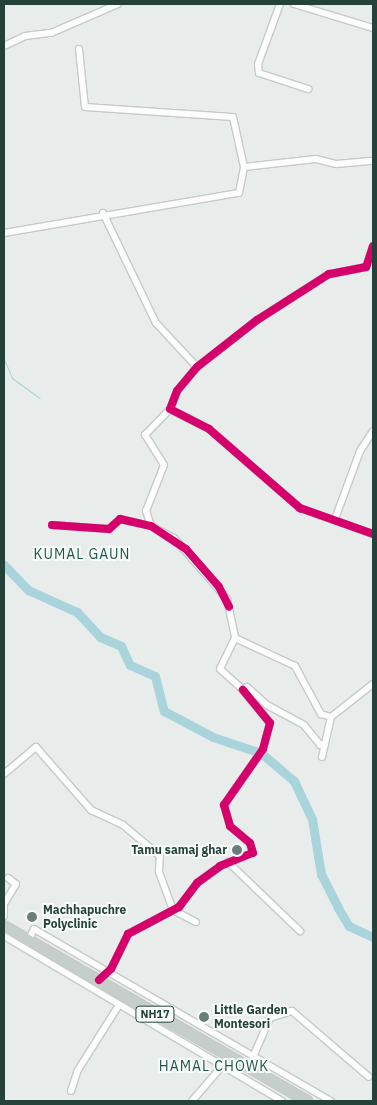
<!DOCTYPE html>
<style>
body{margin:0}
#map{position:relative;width:377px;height:1105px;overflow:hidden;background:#e8edeb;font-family:"IBM Plex Sans",sans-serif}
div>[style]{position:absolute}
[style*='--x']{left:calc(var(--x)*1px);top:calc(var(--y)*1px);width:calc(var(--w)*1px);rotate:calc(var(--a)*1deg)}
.stream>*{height:1px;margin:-0.5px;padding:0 0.5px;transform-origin:0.5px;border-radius:0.5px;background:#a9d4db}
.river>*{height:9px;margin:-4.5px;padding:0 4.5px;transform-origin:4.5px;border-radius:4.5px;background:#a9d4db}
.roads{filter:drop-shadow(1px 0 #c5cac8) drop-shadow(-1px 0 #c5cac8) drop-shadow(0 1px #c5cac8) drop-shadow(0 -1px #c5cac8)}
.minor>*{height:6px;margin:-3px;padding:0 3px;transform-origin:3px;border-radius:3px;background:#fcfcfc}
.trunk>*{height:10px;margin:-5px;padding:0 5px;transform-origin:5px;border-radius:5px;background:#c6cecc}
.cycleway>*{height:8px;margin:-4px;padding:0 4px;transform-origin:4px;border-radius:4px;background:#d6006c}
.dots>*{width:14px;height:14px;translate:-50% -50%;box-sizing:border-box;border:2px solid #f7fbf9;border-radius:50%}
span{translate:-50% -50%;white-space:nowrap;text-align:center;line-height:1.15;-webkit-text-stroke:4px #f7fbf9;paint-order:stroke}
.shield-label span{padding:1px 4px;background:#f7fbf9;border:1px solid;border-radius:4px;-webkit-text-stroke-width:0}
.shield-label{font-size:11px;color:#24423a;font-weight:700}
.poi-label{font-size:12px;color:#24423a;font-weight:700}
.right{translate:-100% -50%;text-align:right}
.left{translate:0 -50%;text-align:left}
.neighbourhood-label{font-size:14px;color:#1f5548;letter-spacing:1px}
.frame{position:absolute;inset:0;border:5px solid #24423a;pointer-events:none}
</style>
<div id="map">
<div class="stream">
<div style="--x:4;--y:359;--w:21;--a:67"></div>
<div style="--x:12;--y:378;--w:34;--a:36"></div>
</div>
<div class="river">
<div style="--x:4;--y:565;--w:35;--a:46"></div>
<div style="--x:28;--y:590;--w:54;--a:24.2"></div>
<div style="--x:77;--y:612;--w:34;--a:47"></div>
<div style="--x:100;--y:637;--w:23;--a:23"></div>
<div style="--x:121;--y:646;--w:21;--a:65"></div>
<div style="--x:130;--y:665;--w:27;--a:24"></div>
<div style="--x:155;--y:676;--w:36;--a:76"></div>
<div style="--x:164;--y:711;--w:55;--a:28"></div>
<div style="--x:213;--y:737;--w:51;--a:18.4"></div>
<div style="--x:261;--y:753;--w:43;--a:40.3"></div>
<div style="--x:294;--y:781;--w:42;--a:64.7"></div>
<div style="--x:312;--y:819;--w:56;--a:80.7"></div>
<div style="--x:321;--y:874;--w:38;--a:63"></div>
<div style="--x:338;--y:908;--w:21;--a:59"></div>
<div style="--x:349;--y:926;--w:26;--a:25"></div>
</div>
<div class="roads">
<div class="minor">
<div style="--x:280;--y:4;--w:64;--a:110.1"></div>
<div style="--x:258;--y:64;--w:9;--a:84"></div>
<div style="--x:259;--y:73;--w:52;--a:18.1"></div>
<div style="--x:294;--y:4;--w:83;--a:16.9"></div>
<div style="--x:4;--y:46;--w:23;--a:-25"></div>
<div style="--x:25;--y:36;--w:26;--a:-7"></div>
<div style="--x:51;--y:33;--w:73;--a:-23.4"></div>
<div style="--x:79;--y:49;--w:58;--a:84.1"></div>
<div style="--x:85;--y:107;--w:148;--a:3.9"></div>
<div style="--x:233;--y:117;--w:51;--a:77.6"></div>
<div style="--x:103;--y:213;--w:122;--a:64.3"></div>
<div style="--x:156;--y:323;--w:60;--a:47"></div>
<div style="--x:4;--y:233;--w:238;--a:-9.7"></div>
<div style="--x:239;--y:193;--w:26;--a:-79"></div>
<div style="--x:244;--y:167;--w:72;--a:-6.3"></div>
<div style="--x:316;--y:159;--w:21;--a:14"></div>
<div style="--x:336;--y:164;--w:37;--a:-5"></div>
<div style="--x:373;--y:246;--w:22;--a:108"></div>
<div style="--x:366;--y:267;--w:38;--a:169"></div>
<div style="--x:329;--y:274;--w:85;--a:147.4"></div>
<div style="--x:257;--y:320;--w:76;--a:141.9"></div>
<div style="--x:197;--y:367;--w:31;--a:130"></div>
<div style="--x:177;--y:391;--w:19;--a:111"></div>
<div style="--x:170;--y:409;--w:44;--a:27.1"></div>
<div style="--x:209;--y:429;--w:121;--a:41"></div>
<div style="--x:300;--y:508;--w:77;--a:19.6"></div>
<div style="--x:335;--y:519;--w:72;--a:-69.8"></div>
<div style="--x:360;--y:451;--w:24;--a:-57"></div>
<div style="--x:52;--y:525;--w:57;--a:4"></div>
<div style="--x:109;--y:529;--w:15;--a:-42"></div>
<div style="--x:120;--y:519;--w:32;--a:13"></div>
<div style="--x:151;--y:526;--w:26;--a:28"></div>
<div style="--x:174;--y:538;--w:81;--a:49"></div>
<div style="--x:227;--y:599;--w:40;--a:78"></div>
<div style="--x:235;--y:638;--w:66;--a:25"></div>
<div style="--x:295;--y:666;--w:55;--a:61.6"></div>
<div style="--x:321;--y:714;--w:10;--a:17"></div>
<div style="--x:331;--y:717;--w:41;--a:102.7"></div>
<div style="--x:151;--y:526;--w:16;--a:-108"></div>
<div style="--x:146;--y:511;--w:49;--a:-68.6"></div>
<div style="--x:164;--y:465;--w:36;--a:-122"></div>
<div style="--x:145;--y:435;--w:36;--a:-46"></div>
<div style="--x:235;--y:638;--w:34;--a:116"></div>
<div style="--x:220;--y:669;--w:31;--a:42"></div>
<div style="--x:243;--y:690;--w:5;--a:-37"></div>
<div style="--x:247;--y:687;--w:27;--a:42"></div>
<div style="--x:267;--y:705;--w:42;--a:28.4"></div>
<div style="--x:304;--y:725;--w:26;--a:51"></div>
<div style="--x:320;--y:745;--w:5;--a:-11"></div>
<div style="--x:331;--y:717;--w:53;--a:-38.2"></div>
<div style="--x:4;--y:774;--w:42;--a:-40.2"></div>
<div style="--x:36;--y:747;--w:84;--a:48.9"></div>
<div style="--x:91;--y:810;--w:35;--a:25"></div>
<div style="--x:123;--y:825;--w:48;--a:40"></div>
<div style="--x:160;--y:856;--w:16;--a:94"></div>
<div style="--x:159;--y:872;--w:40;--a:69.8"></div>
<div style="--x:173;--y:910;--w:26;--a:28"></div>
<div style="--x:228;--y:862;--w:100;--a:43.8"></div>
<div style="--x:4;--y:916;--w:12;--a:-90"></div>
<div style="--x:4;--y:904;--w:23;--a:-59"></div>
<div style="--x:16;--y:884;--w:10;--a:-143"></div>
<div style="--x:4;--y:936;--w:323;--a:30.7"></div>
<div style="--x:29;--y:940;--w:12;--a:-66"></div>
<div style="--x:34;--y:929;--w:343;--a:30.1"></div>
<div style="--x:99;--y:980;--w:16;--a:-43"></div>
<div style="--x:111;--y:969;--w:39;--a:-64"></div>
<div style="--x:128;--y:934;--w:58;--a:-27.9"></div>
<div style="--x:179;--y:907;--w:30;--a:-53"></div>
<div style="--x:197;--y:883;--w:29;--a:-36"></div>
<div style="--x:220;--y:866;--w:35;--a:-22"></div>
<div style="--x:253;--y:853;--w:10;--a:-107"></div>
<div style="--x:250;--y:843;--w:26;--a:-140"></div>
<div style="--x:230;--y:826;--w:22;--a:-106"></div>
<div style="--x:224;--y:805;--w:68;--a:-55.1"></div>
<div style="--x:263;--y:749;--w:27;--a:-75"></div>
<div style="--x:270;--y:723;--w:43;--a:-129.3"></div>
<div style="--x:253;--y:1057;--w:43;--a:-66.4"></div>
<div style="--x:270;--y:1018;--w:23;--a:-18"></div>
<div style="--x:292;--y:1011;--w:101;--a:40.6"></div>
<div style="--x:71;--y:1091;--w:22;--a:-72"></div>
<div style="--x:78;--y:1070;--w:77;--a:-57.8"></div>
<div style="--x:192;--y:1101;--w:57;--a:-49.3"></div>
</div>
<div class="trunk">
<div style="--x:4;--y:926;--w:350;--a:30"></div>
</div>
</div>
<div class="cycleway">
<div style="--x:373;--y:246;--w:22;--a:108"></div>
<div style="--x:366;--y:267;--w:38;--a:169"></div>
<div style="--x:329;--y:274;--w:85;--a:147.4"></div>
<div style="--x:257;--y:320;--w:76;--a:141.9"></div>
<div style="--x:197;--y:367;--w:31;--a:130"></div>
<div style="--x:177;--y:391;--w:19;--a:111"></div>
<div style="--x:170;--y:409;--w:44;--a:27.1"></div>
<div style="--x:209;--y:429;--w:121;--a:41"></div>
<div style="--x:300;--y:508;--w:77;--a:19.6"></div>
<div style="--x:52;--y:525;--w:57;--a:4"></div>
<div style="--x:109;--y:529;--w:15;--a:-42"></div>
<div style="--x:120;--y:519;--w:32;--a:13"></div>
<div style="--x:151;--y:526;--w:42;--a:33.3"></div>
<div style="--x:186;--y:549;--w:50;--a:49"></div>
<div style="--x:219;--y:587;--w:22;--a:63"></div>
<div style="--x:99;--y:980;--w:16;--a:-43"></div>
<div style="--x:111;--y:969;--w:39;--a:-64"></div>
<div style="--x:128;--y:934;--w:58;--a:-27.9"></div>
<div style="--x:179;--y:907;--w:30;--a:-53"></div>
<div style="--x:197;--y:883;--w:29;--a:-36"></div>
<div style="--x:220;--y:866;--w:35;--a:-22"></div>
<div style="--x:253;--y:853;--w:10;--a:-107"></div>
<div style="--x:250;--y:843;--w:26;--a:-140"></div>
<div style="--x:230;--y:826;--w:22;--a:-106"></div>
<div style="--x:224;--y:805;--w:68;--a:-55.1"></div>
<div style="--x:263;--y:749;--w:27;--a:-75"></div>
<div style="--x:270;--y:723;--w:43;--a:-129.3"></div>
</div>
<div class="dots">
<div style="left:237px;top:850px;background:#697e78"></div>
<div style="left:32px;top:917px;background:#697e78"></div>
<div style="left:204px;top:1017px;background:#697e78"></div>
</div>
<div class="shield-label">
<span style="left:155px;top:1014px">NH17</span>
</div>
<div class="poi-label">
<span class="right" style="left:227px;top:850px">Tamu samaj ghar</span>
<span class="left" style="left:43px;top:917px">Machhapuchre<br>Polyclinic</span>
<span class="left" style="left:214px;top:1017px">Little Garden<br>Montesori</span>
</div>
<div class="neighbourhood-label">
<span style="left:82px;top:554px">KUMAL GAUN</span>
<span style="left:214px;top:1066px">HAMAL CHOWK</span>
</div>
<div class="frame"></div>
</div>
